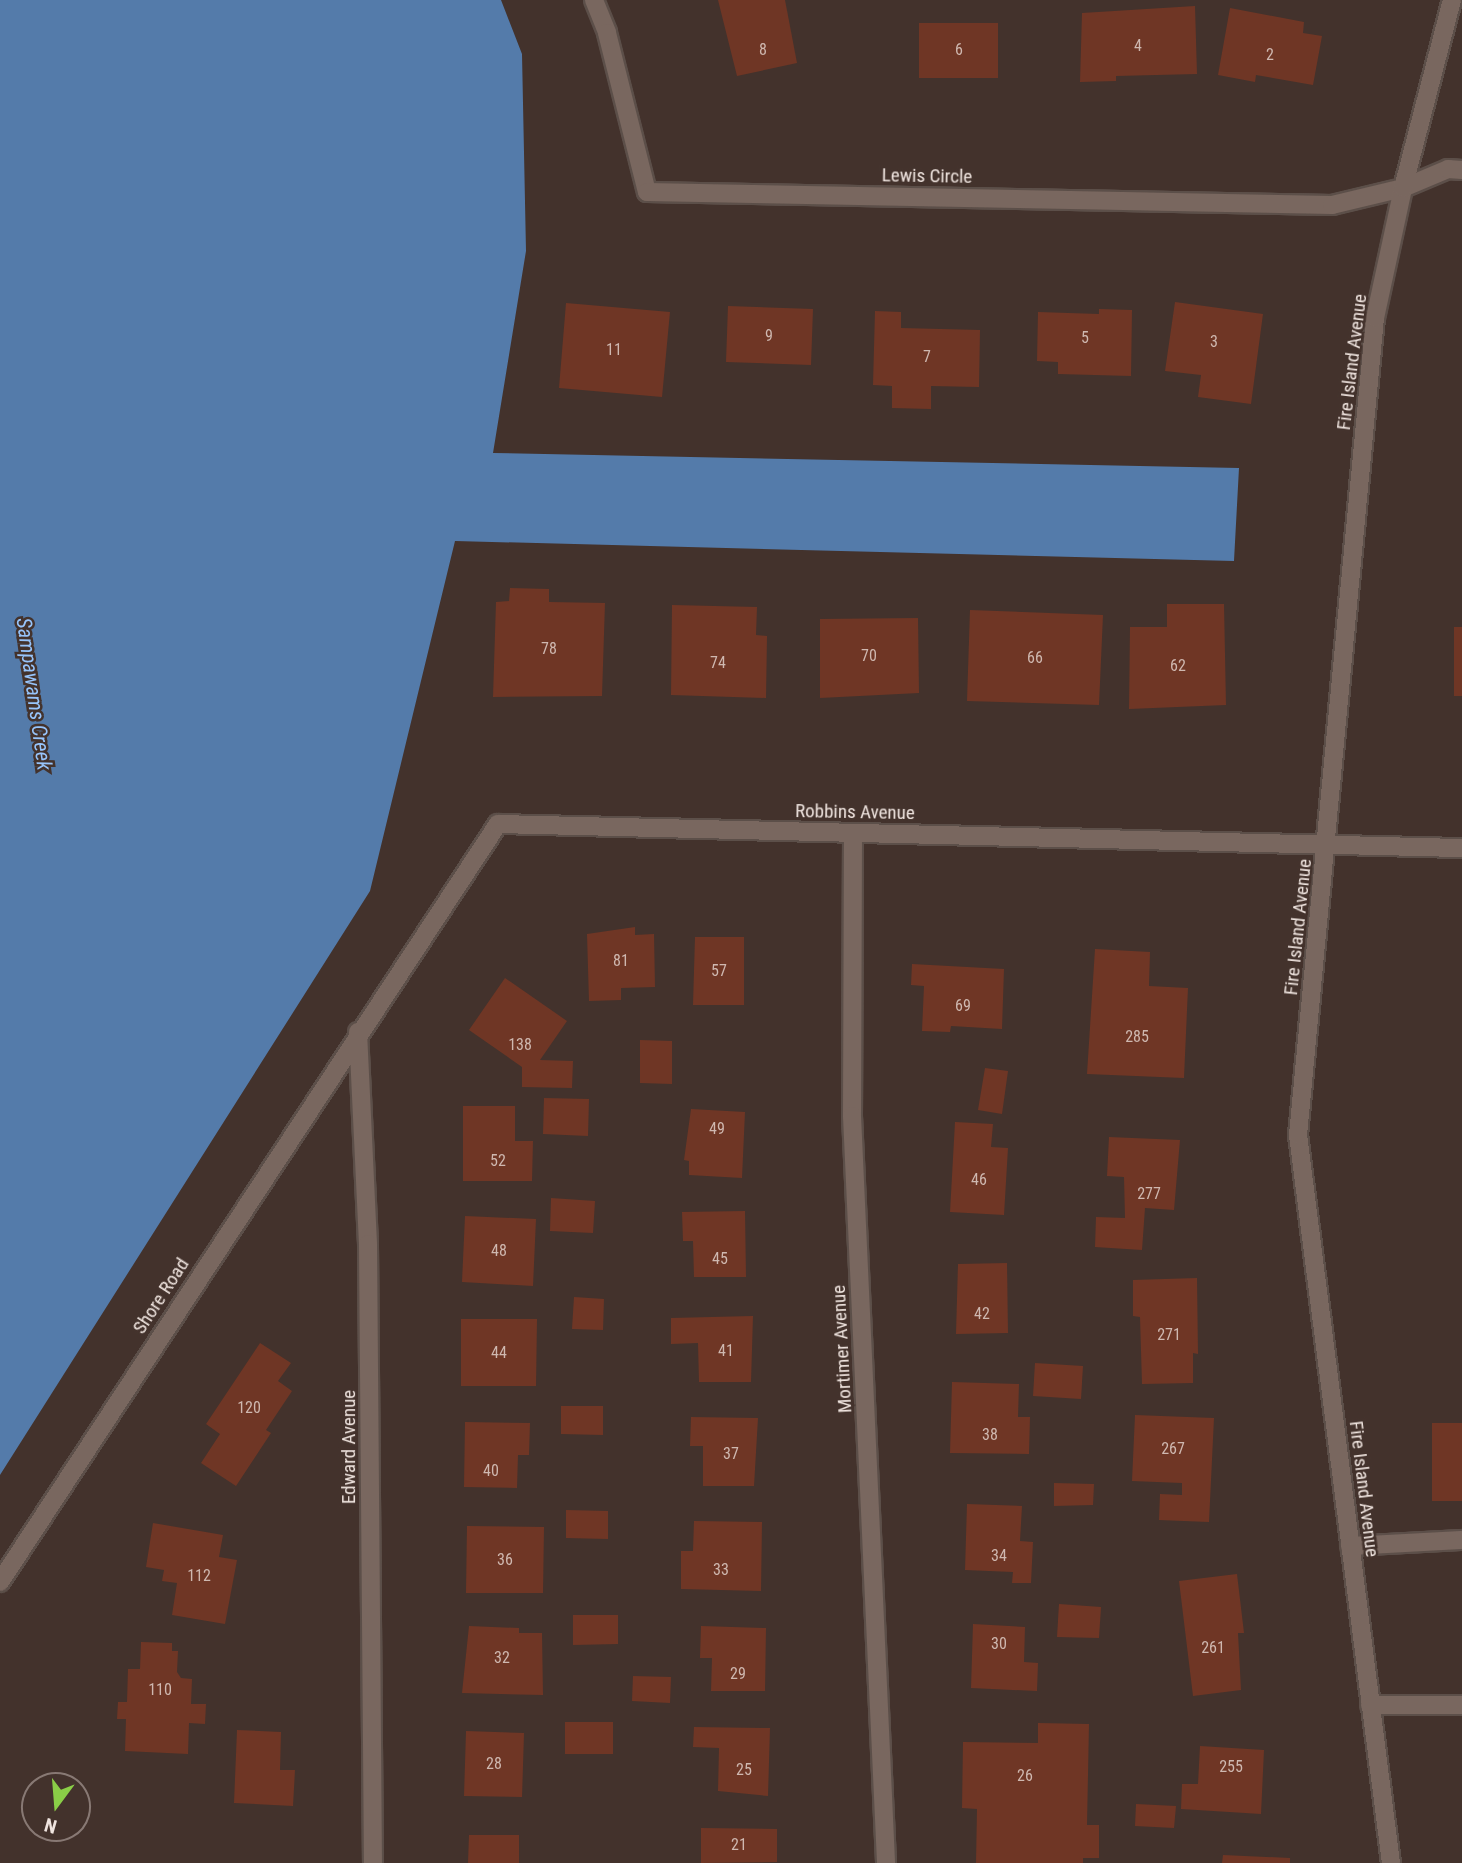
<!DOCTYPE html>
<style>
body{margin:0}
#map{position:relative;width:1462px;height:1863px;overflow:hidden;background:#43322c;font-family:"Roboto Condensed",sans-serif}
div>[style]{position:absolute}
[style*='--x']{left:calc(var(--x)*1px);top:calc(var(--y)*1px);width:calc(var(--w)*1px);rotate:calc(var(--a)*1deg)}
.water>*{inset:0;background:#547baa}
.building>*{inset:0;background:#6f3625}
.roads{filter:drop-shadow(2px 0 #5c4f49) drop-shadow(-2px 0 #5c4f49) drop-shadow(0 2px #5c4f49) drop-shadow(0 -2px #5c4f49)}
.minor>*{height:18px;margin:-9px;padding:0 9px;transform-origin:9px;border-radius:9px;background:#79675f}
span{translate:-50% -50%;white-space:nowrap;text-align:center;line-height:1.15;-webkit-text-stroke:5px #43322c;paint-order:stroke}
.number-label{font-size:16px;color:#cfb8b0}
.number-label span{-webkit-text-stroke-width:0}
.street-label{font-size:19px;color:#efe4df}
.water-label{font-size:21px;color:#97c4fb;font-style:italic}
.north{position:absolute;left:21px;top:1772px;width:70px;height:70px;box-sizing:border-box;background:#43322c;border:2px solid #887974;border-radius:50%;rotate:196deg;font-size:19px;font-weight:700;line-height:28px;text-align:center;color:#efe4df}
.north::after{content:'';display:block;margin:auto;width:24px;height:32px;background:#8ace47;clip-path:polygon(50% 0,100% 100%,50% 72%,0 100%)}
</style>
<div id="map">
<div class="water">
<div style="clip-path:polygon(0 0,501px 0,522px 54px,526px 251px,493px 453px,1239px 468px,1234px 561px,455px 541px,370px 891px,0 1475px)"></div>
</div>
<div class="building">
<div style="clip-path:polygon(718px 0,785px 0,797px 63px,737px 76px)"></div>
<div style="clip-path:polygon(1195px 6px,1197px 74px,1116px 76px,1116px 81px,1080px 82px,1082px 13px)"></div>
<div style="clip-path:polygon(1230px 8px,1304px 22px,1303px 33px,1322px 36px,1313px 85px,1256px 75px,1255px 82px,1218px 75px)"></div>
<div style="clip-path:polygon(919px 23px,998px 23px,998px 78px,919px 78px)"></div>
<div style="clip-path:polygon(1175px 302px,1263px 314px,1251px 404px,1198px 397px,1201px 375px,1165px 371px)"></div>
<div style="clip-path:polygon(566px 303px,670px 312px,662px 397px,559px 388px)"></div>
<div style="clip-path:polygon(728px 306px,813px 309px,811px 365px,726px 362px)"></div>
<div style="clip-path:polygon(1099px 309px,1132px 310px,1131px 376px,1058px 374px,1058px 362px,1037px 361px,1038px 312px,1099px 314px)"></div>
<div style="clip-path:polygon(875px 311px,901px 312px,901px 328px,980px 330px,979px 387px,931px 386px,931px 409px,892px 408px,892px 386px,873px 385px)"></div>
<div style="clip-path:polygon(510px 588px,549px 589px,549px 602px,605px 603px,602px 696px,493px 697px,496px 602px,509px 601px)"></div>
<div style="clip-path:polygon(1167px 604px,1224px 604px,1226px 705px,1129px 709px,1130px 627px,1167px 627px)"></div>
<div style="clip-path:polygon(672px 605px,757px 607px,756px 635px,767px 636px,766px 698px,671px 695px)"></div>
<div style="clip-path:polygon(970px 610px,1103px 615px,1099px 705px,967px 701px)"></div>
<div style="clip-path:polygon(918px 618px,919px 693px,820px 698px,820px 619px)"></div>
<div style="clip-path:polygon(1454px 627px,1462px 627px,1462px 696px,1454px 696px)"></div>
<div style="clip-path:polygon(635px 927px,635px 935px,654px 934px,655px 987px,621px 988px,621px 1000px,589px 1001px,587px 934px)"></div>
<div style="clip-path:polygon(695px 937px,744px 937px,744px 1005px,693px 1005px)"></div>
<div style="clip-path:polygon(1095px 949px,1150px 952px,1149px 986px,1188px 988px,1184px 1078px,1087px 1074px)"></div>
<div style="clip-path:polygon(912px 964px,1004px 969px,1002px 1029px,951px 1026px,950px 1032px,922px 1031px,924px 986px,911px 985px)"></div>
<div style="clip-path:polygon(505px 978px,567px 1021px,540px 1060px,573px 1061px,572px 1088px,522px 1087px,522px 1067px,469px 1030px)"></div>
<div style="clip-path:polygon(640px 1040px,672px 1041px,672px 1084px,640px 1083px)"></div>
<div style="clip-path:polygon(985px 1068px,1008px 1071px,1002px 1114px,978px 1110px)"></div>
<div style="clip-path:polygon(544px 1098px,589px 1099px,588px 1136px,543px 1134px)"></div>
<div style="clip-path:polygon(463px 1106px,515px 1106px,515px 1141px,533px 1141px,532px 1181px,463px 1181px)"></div>
<div style="clip-path:polygon(691px 1109px,745px 1112px,742px 1178px,689px 1175px,689px 1161px,684px 1160px)"></div>
<div style="clip-path:polygon(955px 1122px,993px 1124px,991px 1147px,1008px 1148px,1004px 1215px,950px 1212px)"></div>
<div style="clip-path:polygon(1109px 1137px,1180px 1140px,1174px 1210px,1145px 1208px,1142px 1250px,1095px 1247px,1096px 1217px,1125px 1218px,1124px 1177px,1107px 1176px)"></div>
<div style="clip-path:polygon(551px 1198px,595px 1201px,593px 1233px,550px 1231px)"></div>
<div style="clip-path:polygon(745px 1211px,746px 1277px,694px 1277px,693px 1241px,683px 1241px,682px 1212px)"></div>
<div style="clip-path:polygon(465px 1216px,536px 1219px,533px 1286px,462px 1282px)"></div>
<div style="clip-path:polygon(1007px 1263px,1008px 1333px,956px 1334px,958px 1264px)"></div>
<div style="clip-path:polygon(1197px 1278px,1198px 1354px,1193px 1353px,1193px 1383px,1142px 1384px,1140px 1317px,1133px 1316px,1133px 1280px)"></div>
<div style="clip-path:polygon(574px 1297px,604px 1299px,603px 1330px,572px 1329px)"></div>
<div style="clip-path:polygon(753px 1316px,751px 1382px,699px 1382px,698px 1343px,671px 1344px,671px 1318px)"></div>
<div style="clip-path:polygon(461px 1319px,537px 1319px,536px 1386px,461px 1386px)"></div>
<div style="clip-path:polygon(260px 1343px,291px 1363px,278px 1381px,292px 1391px,266px 1430px,271px 1433px,236px 1486px,201px 1463px,220px 1434px,206px 1424px)"></div>
<div style="clip-path:polygon(1035px 1363px,1083px 1366px,1081px 1399px,1033px 1396px)"></div>
<div style="clip-path:polygon(952px 1382px,1019px 1384px,1018px 1417px,1030px 1417px,1029px 1454px,950px 1453px)"></div>
<div style="clip-path:polygon(561px 1406px,603px 1406px,603px 1435px,561px 1434px)"></div>
<div style="clip-path:polygon(1135px 1415px,1214px 1418px,1209px 1522px,1159px 1520px,1160px 1494px,1182px 1495px,1182px 1483px,1132px 1481px)"></div>
<div style="clip-path:polygon(691px 1417px,758px 1418px,754px 1486px,703px 1486px,703px 1446px,690px 1446px)"></div>
<div style="clip-path:polygon(465px 1422px,530px 1423px,529px 1455px,518px 1455px,517px 1488px,464px 1487px)"></div>
<div style="clip-path:polygon(1432px 1423px,1462px 1423px,1462px 1501px,1432px 1501px)"></div>
<div style="clip-path:polygon(1054px 1483px,1094px 1484px,1093px 1505px,1054px 1506px)"></div>
<div style="clip-path:polygon(967px 1504px,1022px 1506px,1020px 1541px,1033px 1542px,1031px 1583px,1012px 1583px,1013px 1572px,965px 1570px)"></div>
<div style="clip-path:polygon(566px 1510px,608px 1511px,608px 1539px,566px 1538px)"></div>
<div style="clip-path:polygon(694px 1521px,762px 1522px,761px 1591px,681px 1589px,681px 1551px,693px 1551px)"></div>
<div style="clip-path:polygon(153px 1523px,223px 1535px,219px 1557px,237px 1560px,225px 1624px,172px 1615px,177px 1583px,162px 1581px,164px 1570px,146px 1567px)"></div>
<div style="clip-path:polygon(467px 1526px,544px 1527px,543px 1593px,466px 1593px)"></div>
<div style="clip-path:polygon(1237px 1574px,1244px 1633px,1238px 1633px,1241px 1690px,1193px 1696px,1179px 1581px)"></div>
<div style="clip-path:polygon(1059px 1604px,1101px 1607px,1099px 1638px,1057px 1637px)"></div>
<div style="clip-path:polygon(573px 1615px,618px 1615px,618px 1644px,573px 1645px)"></div>
<div style="clip-path:polygon(973px 1624px,1025px 1627px,1024px 1662px,1038px 1663px,1037px 1691px,971px 1688px)"></div>
<div style="clip-path:polygon(469px 1626px,519px 1628px,519px 1633px,542px 1633px,543px 1695px,462px 1693px)"></div>
<div style="clip-path:polygon(701px 1626px,766px 1628px,765px 1691px,711px 1691px,712px 1658px,700px 1658px)"></div>
<div style="clip-path:polygon(141px 1642px,172px 1643px,172px 1651px,178px 1651px,177px 1672px,181px 1678px,192px 1679px,191px 1704px,206px 1704px,205px 1724px,189px 1723px,188px 1754px,125px 1751px,126px 1719px,117px 1719px,118px 1702px,127px 1702px,128px 1669px,140px 1669px)"></div>
<div style="clip-path:polygon(633px 1676px,671px 1677px,670px 1703px,632px 1701px)"></div>
<div style="clip-path:polygon(565px 1722px,613px 1722px,613px 1754px,565px 1754px)"></div>
<div style="clip-path:polygon(1038px 1723px,1089px 1724px,1087px 1825px,1099px 1825px,1099px 1858px,1083px 1858px,1083px 1863px,976px 1863px,977px 1809px,962px 1808px,963px 1742px,1038px 1743px)"></div>
<div style="clip-path:polygon(694px 1727px,770px 1728px,768px 1796px,718px 1791px,719px 1748px,693px 1747px)"></div>
<div style="clip-path:polygon(237px 1730px,281px 1732px,280px 1770px,295px 1770px,293px 1806px,234px 1803px)"></div>
<div style="clip-path:polygon(466px 1731px,524px 1733px,522px 1797px,464px 1796px)"></div>
<div style="clip-path:polygon(1200px 1746px,1264px 1750px,1261px 1814px,1181px 1809px,1182px 1784px,1198px 1784px)"></div>
<div style="clip-path:polygon(1136px 1804px,1176px 1806px,1174px 1828px,1135px 1826px)"></div>
<div style="clip-path:polygon(701px 1828px,777px 1829px,777px 1862px,701px 1863px)"></div>
<div style="clip-path:polygon(469px 1835px,519px 1835px,519px 1863px,468px 1863px)"></div>
<div style="clip-path:polygon(1223px 1855px,1290px 1858px,1290px 1863px,1222px 1863px)"></div>
</div>
<div class="roads">
<div class="minor">
<div style="--x:594;--y:0;--w:35;--a:68"></div>
<div style="--x:607;--y:33;--w:164;--a:75.9"></div>
<div style="--x:647;--y:192;--w:685;--a:1.09"></div>
<div style="--x:1332;--y:205;--w:73;--a:-13.5"></div>
<div style="--x:1403;--y:188;--w:49;--a:-22.9"></div>
<div style="--x:1448;--y:169;--w:14;--a:4"></div>
<div style="--x:853;--y:833;--w:283;--a:90.2"></div>
<div style="--x:852;--y:1116;--w:748;--a:87.39"></div>
<div style="--x:358;--y:1032;--w:212;--a:87.3"></div>
<div style="--x:368;--y:1244;--w:619;--a:89.54"></div>
<div style="--x:1350;--y:1546;--w:112;--a:-3.1"></div>
<div style="--x:0;--y:1582;--w:907;--a:-56.7"></div>
<div style="--x:498;--y:824;--w:964;--a:1.43"></div>
<div style="--x:1370;--y:1705;--w:92;--a:0"></div>
<div style="--x:1391;--y:1863;--w:734;--a:-97.28"></div>
<div style="--x:1298;--y:1135;--w:821;--a:-84.62"></div>
<div style="--x:1375;--y:318;--w:133;--a:-77.8"></div>
<div style="--x:1403;--y:188;--w:194;--a:-75.4"></div>
</div>
</div>
<div class="number-label">
<span style="left:1138px;top:46px">4</span>
<span style="left:763px;top:50px">8</span>
<span style="left:959px;top:50px">6</span>
<span style="left:1270px;top:55px">2</span>
<span style="left:769px;top:336px">9</span>
<span style="left:1085px;top:338px">5</span>
<span style="left:1214px;top:342px">3</span>
<span style="left:614px;top:350px">11</span>
<span style="left:927px;top:357px">7</span>
<span style="left:549px;top:649px">78</span>
<span style="left:869px;top:656px">70</span>
<span style="left:1035px;top:658px">66</span>
<span style="left:718px;top:663px">74</span>
<span style="left:1178px;top:666px">62</span>
<span style="left:621px;top:961px">81</span>
<span style="left:719px;top:971px">57</span>
<span style="left:963px;top:1006px">69</span>
<span style="left:1137px;top:1037px">285</span>
<span style="left:520px;top:1045px">138</span>
<span style="left:717px;top:1129px">49</span>
<span style="left:498px;top:1161px">52</span>
<span style="left:979px;top:1180px">46</span>
<span style="left:1149px;top:1194px">277</span>
<span style="left:499px;top:1251px">48</span>
<span style="left:720px;top:1259px">45</span>
<span style="left:982px;top:1314px">42</span>
<span style="left:1169px;top:1335px">271</span>
<span style="left:726px;top:1351px">41</span>
<span style="left:499px;top:1353px">44</span>
<span style="left:249px;top:1408px">120</span>
<span style="left:990px;top:1435px">38</span>
<span style="left:1173px;top:1449px">267</span>
<span style="left:731px;top:1454px">37</span>
<span style="left:491px;top:1471px">40</span>
<span style="left:999px;top:1556px">34</span>
<span style="left:505px;top:1560px">36</span>
<span style="left:721px;top:1570px">33</span>
<span style="left:199px;top:1576px">112</span>
<span style="left:999px;top:1644px">30</span>
<span style="left:1213px;top:1648px">261</span>
<span style="left:502px;top:1658px">32</span>
<span style="left:738px;top:1674px">29</span>
<span style="left:160px;top:1690px">110</span>
<span style="left:494px;top:1764px">28</span>
<span style="left:1231px;top:1767px">255</span>
<span style="left:744px;top:1770px">25</span>
<span style="left:1025px;top:1776px">26</span>
<span style="left:739px;top:1845px">21</span>
</div>
<div class="street-label">
<span style="left:927px;top:176px;rotate:1deg">Lewis Circle</span>
<span style="left:1352px;top:362px;rotate:-83deg">Fire Island Avenue</span>
<span style="left:855px;top:812px;rotate:1deg">Robbins Avenue</span>
<span style="left:1298px;top:927px;rotate:-84deg">Fire Island Avenue</span>
<span style="left:161px;top:1296px;rotate:-57deg">Shore Road</span>
<span style="left:842px;top:1349px;rotate:-93deg">Mortimer Avenue</span>
<span style="left:349px;top:1447px;rotate:-90deg">Edward Avenue</span>
<span style="left:1364px;top:1489px;rotate:83deg">Fire Island Avenue</span>
</div>
<div class="water-label">
<span style="left:34px;top:694px;rotate:82deg">Sampawams Creek</span>
</div>
<div class="north">N</div>
</div>
